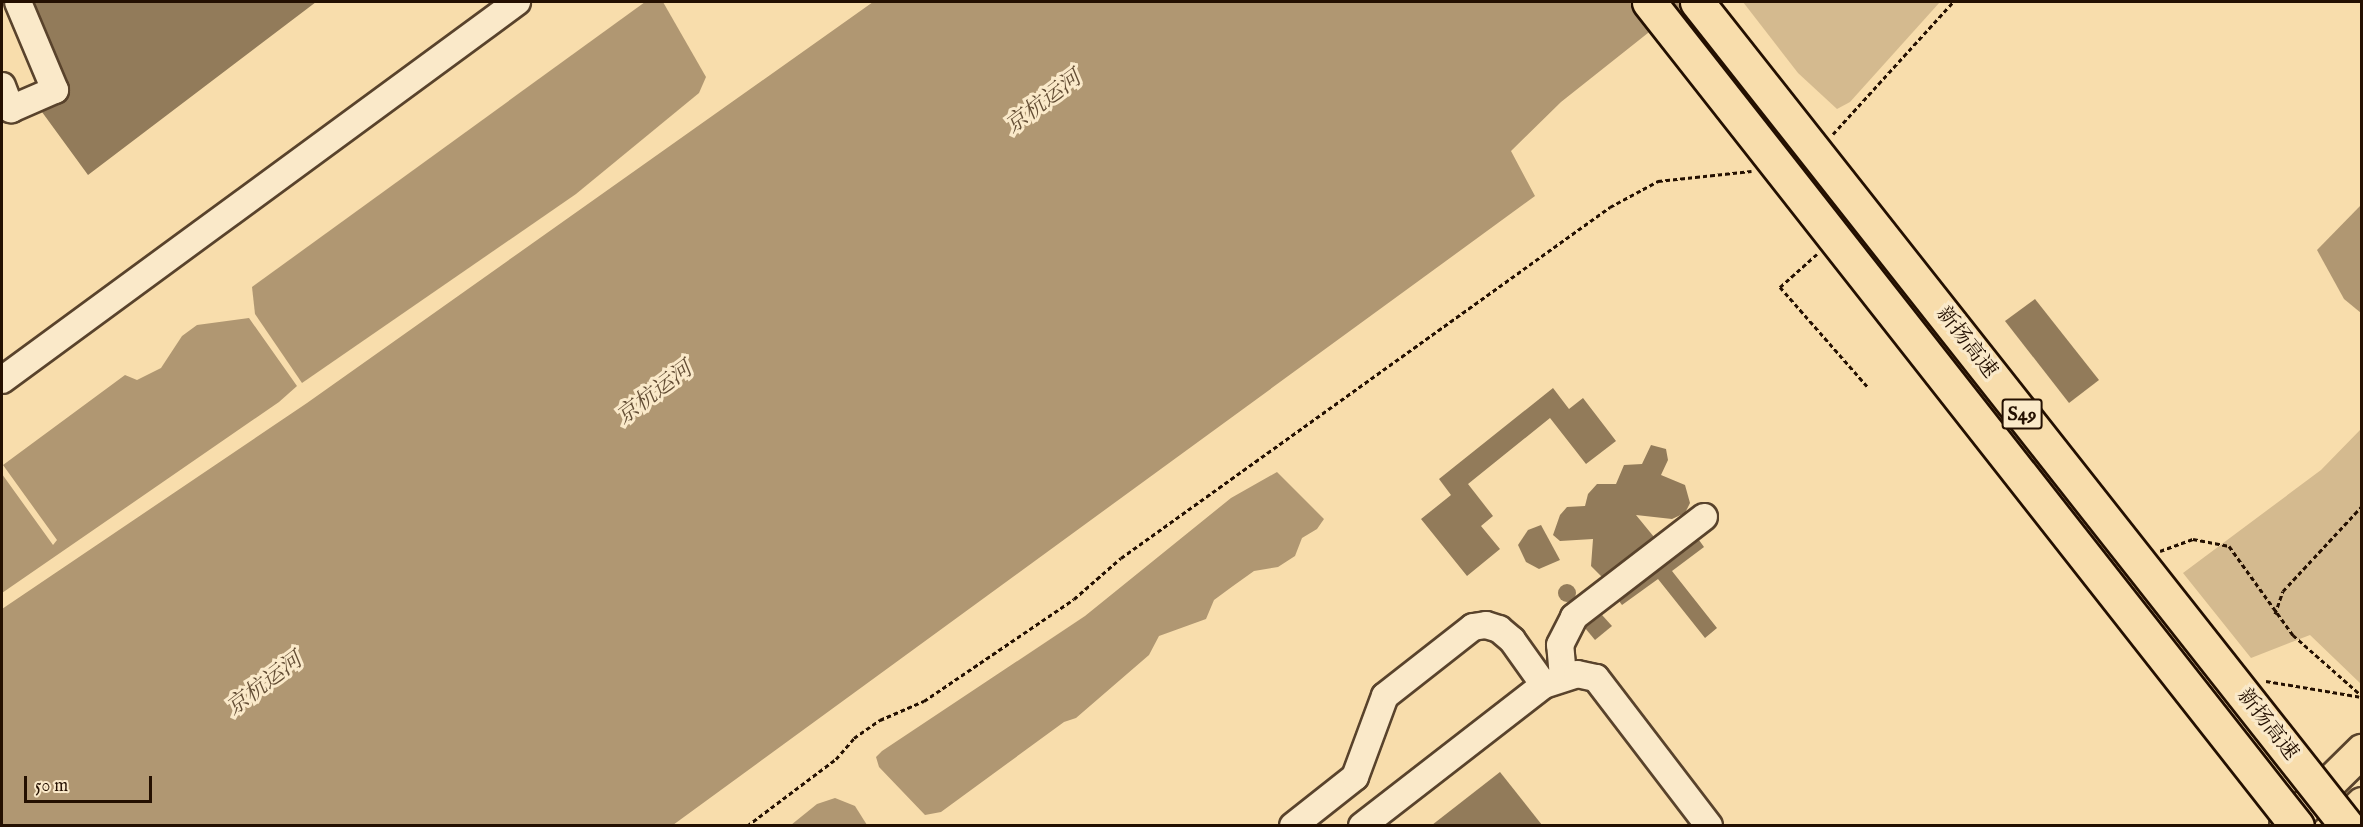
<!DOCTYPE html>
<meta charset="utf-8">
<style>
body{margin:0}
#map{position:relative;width:2363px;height:827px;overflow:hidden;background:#f8ddac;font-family:"IM FELL English","Noto Serif SC",serif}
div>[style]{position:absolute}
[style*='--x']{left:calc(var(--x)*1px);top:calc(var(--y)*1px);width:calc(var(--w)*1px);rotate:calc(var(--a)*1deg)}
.green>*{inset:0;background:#d4ba8f}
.water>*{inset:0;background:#b09772}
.building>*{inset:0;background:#927b5a}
.round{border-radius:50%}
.path>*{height:3px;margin-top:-1.5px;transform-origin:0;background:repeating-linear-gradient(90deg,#241001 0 4.5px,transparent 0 7.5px)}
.roads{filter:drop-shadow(2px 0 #59432c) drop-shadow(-2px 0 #59432c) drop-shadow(0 2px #59432c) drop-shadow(0 -2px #59432c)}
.minor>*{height:26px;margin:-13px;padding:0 13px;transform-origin:13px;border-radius:13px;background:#fae9c9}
.major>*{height:32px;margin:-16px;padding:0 16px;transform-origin:16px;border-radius:16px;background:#f8ddac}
.highway>*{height:33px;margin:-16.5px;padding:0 16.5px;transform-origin:16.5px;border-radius:16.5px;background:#f8ddac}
.bridges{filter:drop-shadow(2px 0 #241001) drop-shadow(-2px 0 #241001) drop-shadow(0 2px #241001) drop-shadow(0 -2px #241001)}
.highway-bridge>*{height:33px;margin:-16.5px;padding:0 16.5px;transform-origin:16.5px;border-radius:16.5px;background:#f8ddac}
span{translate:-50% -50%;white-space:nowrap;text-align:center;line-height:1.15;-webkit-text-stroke:6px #fae9c9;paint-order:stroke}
.shield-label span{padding:2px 4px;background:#fae9c9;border:2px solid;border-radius:4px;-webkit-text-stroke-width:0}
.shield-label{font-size:20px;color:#241001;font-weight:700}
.street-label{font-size:21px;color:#241001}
.water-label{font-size:22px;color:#634d34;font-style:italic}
.frame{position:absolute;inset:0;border:3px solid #241001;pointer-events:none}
.scale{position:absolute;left:24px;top:776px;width:128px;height:27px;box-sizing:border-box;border:3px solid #241001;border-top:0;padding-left:8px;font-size:18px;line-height:21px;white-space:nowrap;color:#241001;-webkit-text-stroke:4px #fae9c9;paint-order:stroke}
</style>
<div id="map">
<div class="green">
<div style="clip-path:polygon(1743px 2px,1940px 2px,1850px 102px,1837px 109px,1798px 73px)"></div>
<div style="clip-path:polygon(2361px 429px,2361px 684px,2310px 635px,2251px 658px,2183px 573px,2321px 470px)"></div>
</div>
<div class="water">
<div style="clip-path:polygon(645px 2px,663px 2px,706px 77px,699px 93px,576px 194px,302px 383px,255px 314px,252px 287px)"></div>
<div style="clip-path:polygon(873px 2px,1687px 2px,1561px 102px,1511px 151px,1535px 196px,673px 825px,2px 826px,2px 609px,307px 403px)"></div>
<div style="clip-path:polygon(2361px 205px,2361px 313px,2344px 299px,2317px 250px)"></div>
<div style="clip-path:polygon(249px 318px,297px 386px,279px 402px,2px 593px,2px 474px,53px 545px,57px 540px,3px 465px,125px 375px,137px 380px,161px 368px,182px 336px,197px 325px)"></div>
<div style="clip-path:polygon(1277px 472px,1324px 519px,1317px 529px,1302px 538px,1295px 556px,1278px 567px,1254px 571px,1233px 586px,1214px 600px,1206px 619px,1159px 636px,1149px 655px,1076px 718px,1064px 722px,941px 812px,925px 815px,879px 767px,876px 757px,882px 751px,1085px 616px,1231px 498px)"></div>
<div style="clip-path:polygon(835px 798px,855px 806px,867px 825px,791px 825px,817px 804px)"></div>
</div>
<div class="building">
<div style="clip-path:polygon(34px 2px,316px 2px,88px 175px,42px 112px,61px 103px,70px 91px)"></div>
<div style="clip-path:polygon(2035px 299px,2099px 380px,2069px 403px,2005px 321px)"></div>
<div style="clip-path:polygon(1553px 388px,1569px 409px,1583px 398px,1616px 441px,1586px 464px,1550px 418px,1468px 484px,1493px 516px,1481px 526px,1500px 549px,1467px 576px,1421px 519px,1451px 495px,1439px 479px)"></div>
<div style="clip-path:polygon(1651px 445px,1666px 449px,1668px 460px,1661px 475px,1685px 485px,1690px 503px,1685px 513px,1672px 519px,1636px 515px,1654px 537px,1602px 577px,1591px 566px,1593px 539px,1560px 541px,1553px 535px,1560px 515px,1567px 507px,1585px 506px,1588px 494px,1597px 484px,1616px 484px,1624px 465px,1642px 464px)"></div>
<div style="clip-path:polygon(1541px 525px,1560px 560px,1539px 569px,1526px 562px,1518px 545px,1528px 530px)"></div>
<div style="clip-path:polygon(1699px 540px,1704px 547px,1672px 571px,1717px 628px,1705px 638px,1658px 579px,1622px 605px,1619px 601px)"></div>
<div class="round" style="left:1558px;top:584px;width:18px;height:18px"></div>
<div style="clip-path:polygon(1602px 615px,1612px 626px,1595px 640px,1585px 628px)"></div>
<div style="clip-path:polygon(1500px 772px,1542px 825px,1432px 825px)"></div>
</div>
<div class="path">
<div style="--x:1833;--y:134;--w:178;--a:-47.7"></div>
<div style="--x:1817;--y:254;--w:50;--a:138.3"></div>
<div style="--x:1780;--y:287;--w:132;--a:48.7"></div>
<div style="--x:2160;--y:551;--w:35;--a:-20"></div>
<div style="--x:2193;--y:539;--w:37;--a:11"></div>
<div style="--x:2229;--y:546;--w:110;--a:54.3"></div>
<div style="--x:2293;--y:635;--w:92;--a:41.5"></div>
<div style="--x:2275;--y:614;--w:24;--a:-71"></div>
<div style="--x:2283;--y:591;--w:116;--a:-47.1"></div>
<div style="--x:2266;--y:681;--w:97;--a:9.5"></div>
<div style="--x:747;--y:826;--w:111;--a:-37"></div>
<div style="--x:836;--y:759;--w:28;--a:-49"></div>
<div style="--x:854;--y:738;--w:32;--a:-35"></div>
<div style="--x:880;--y:720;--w:48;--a:-23.4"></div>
<div style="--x:924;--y:701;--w:181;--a:-34.2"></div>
<div style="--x:1074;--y:599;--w:62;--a:-41.1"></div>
<div style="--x:1121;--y:558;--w:602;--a:-35.67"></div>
<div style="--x:1610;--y:207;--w:55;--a:-28.4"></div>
<div style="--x:1658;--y:181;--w:94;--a:-6.1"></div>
</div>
<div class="roads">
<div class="minor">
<div style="--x:2;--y:86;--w:25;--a:69"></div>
<div style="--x:11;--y:109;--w:48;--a:-23.4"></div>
<div style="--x:55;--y:90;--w:95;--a:-112.8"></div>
<div style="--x:2;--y:380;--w:639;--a:-36.28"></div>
<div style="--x:1563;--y:677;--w:32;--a:-95"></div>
<div style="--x:1560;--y:645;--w:31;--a:-63"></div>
<div style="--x:1574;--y:617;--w:164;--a:-37.6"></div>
<div style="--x:1293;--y:826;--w:79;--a:-38.3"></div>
<div style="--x:1355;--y:777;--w:86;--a:-69.7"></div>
<div style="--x:1385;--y:696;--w:112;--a:-38.1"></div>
<div style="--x:1473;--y:627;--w:13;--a:-9"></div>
<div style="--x:1486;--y:625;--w:14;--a:17"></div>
<div style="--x:1499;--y:629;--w:17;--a:40"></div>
<div style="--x:1512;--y:640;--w:55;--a:54.6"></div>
<div style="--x:1362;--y:826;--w:230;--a:-37.8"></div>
<div style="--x:1544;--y:685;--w:35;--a:-18"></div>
<div style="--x:1577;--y:674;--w:19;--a:12"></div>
<div style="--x:1596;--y:678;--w:186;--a:52.6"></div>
</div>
<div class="major">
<div style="--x:2286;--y:826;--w:107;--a:-44.6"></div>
</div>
<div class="highway">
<div style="--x:2340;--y:826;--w:31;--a:-45"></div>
</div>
</div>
<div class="bridges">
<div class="highway-bridge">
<div style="--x:1649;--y:2;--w:1048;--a:51.82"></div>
<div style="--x:1697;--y:2;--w:1050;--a:51.73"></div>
</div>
</div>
<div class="shield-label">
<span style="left:2022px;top:414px">S49</span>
</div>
<div class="street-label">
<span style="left:1966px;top:343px;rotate:52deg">新扬高速</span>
<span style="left:2267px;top:725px;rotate:52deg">新扬高速</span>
</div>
<div class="water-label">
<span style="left:1044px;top:103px;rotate:-37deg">京杭运河</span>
<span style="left:655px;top:394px;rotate:-37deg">京杭运河</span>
<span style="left:265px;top:685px;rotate:-37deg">京杭运河</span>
</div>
<div class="frame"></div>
<div class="scale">50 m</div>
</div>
